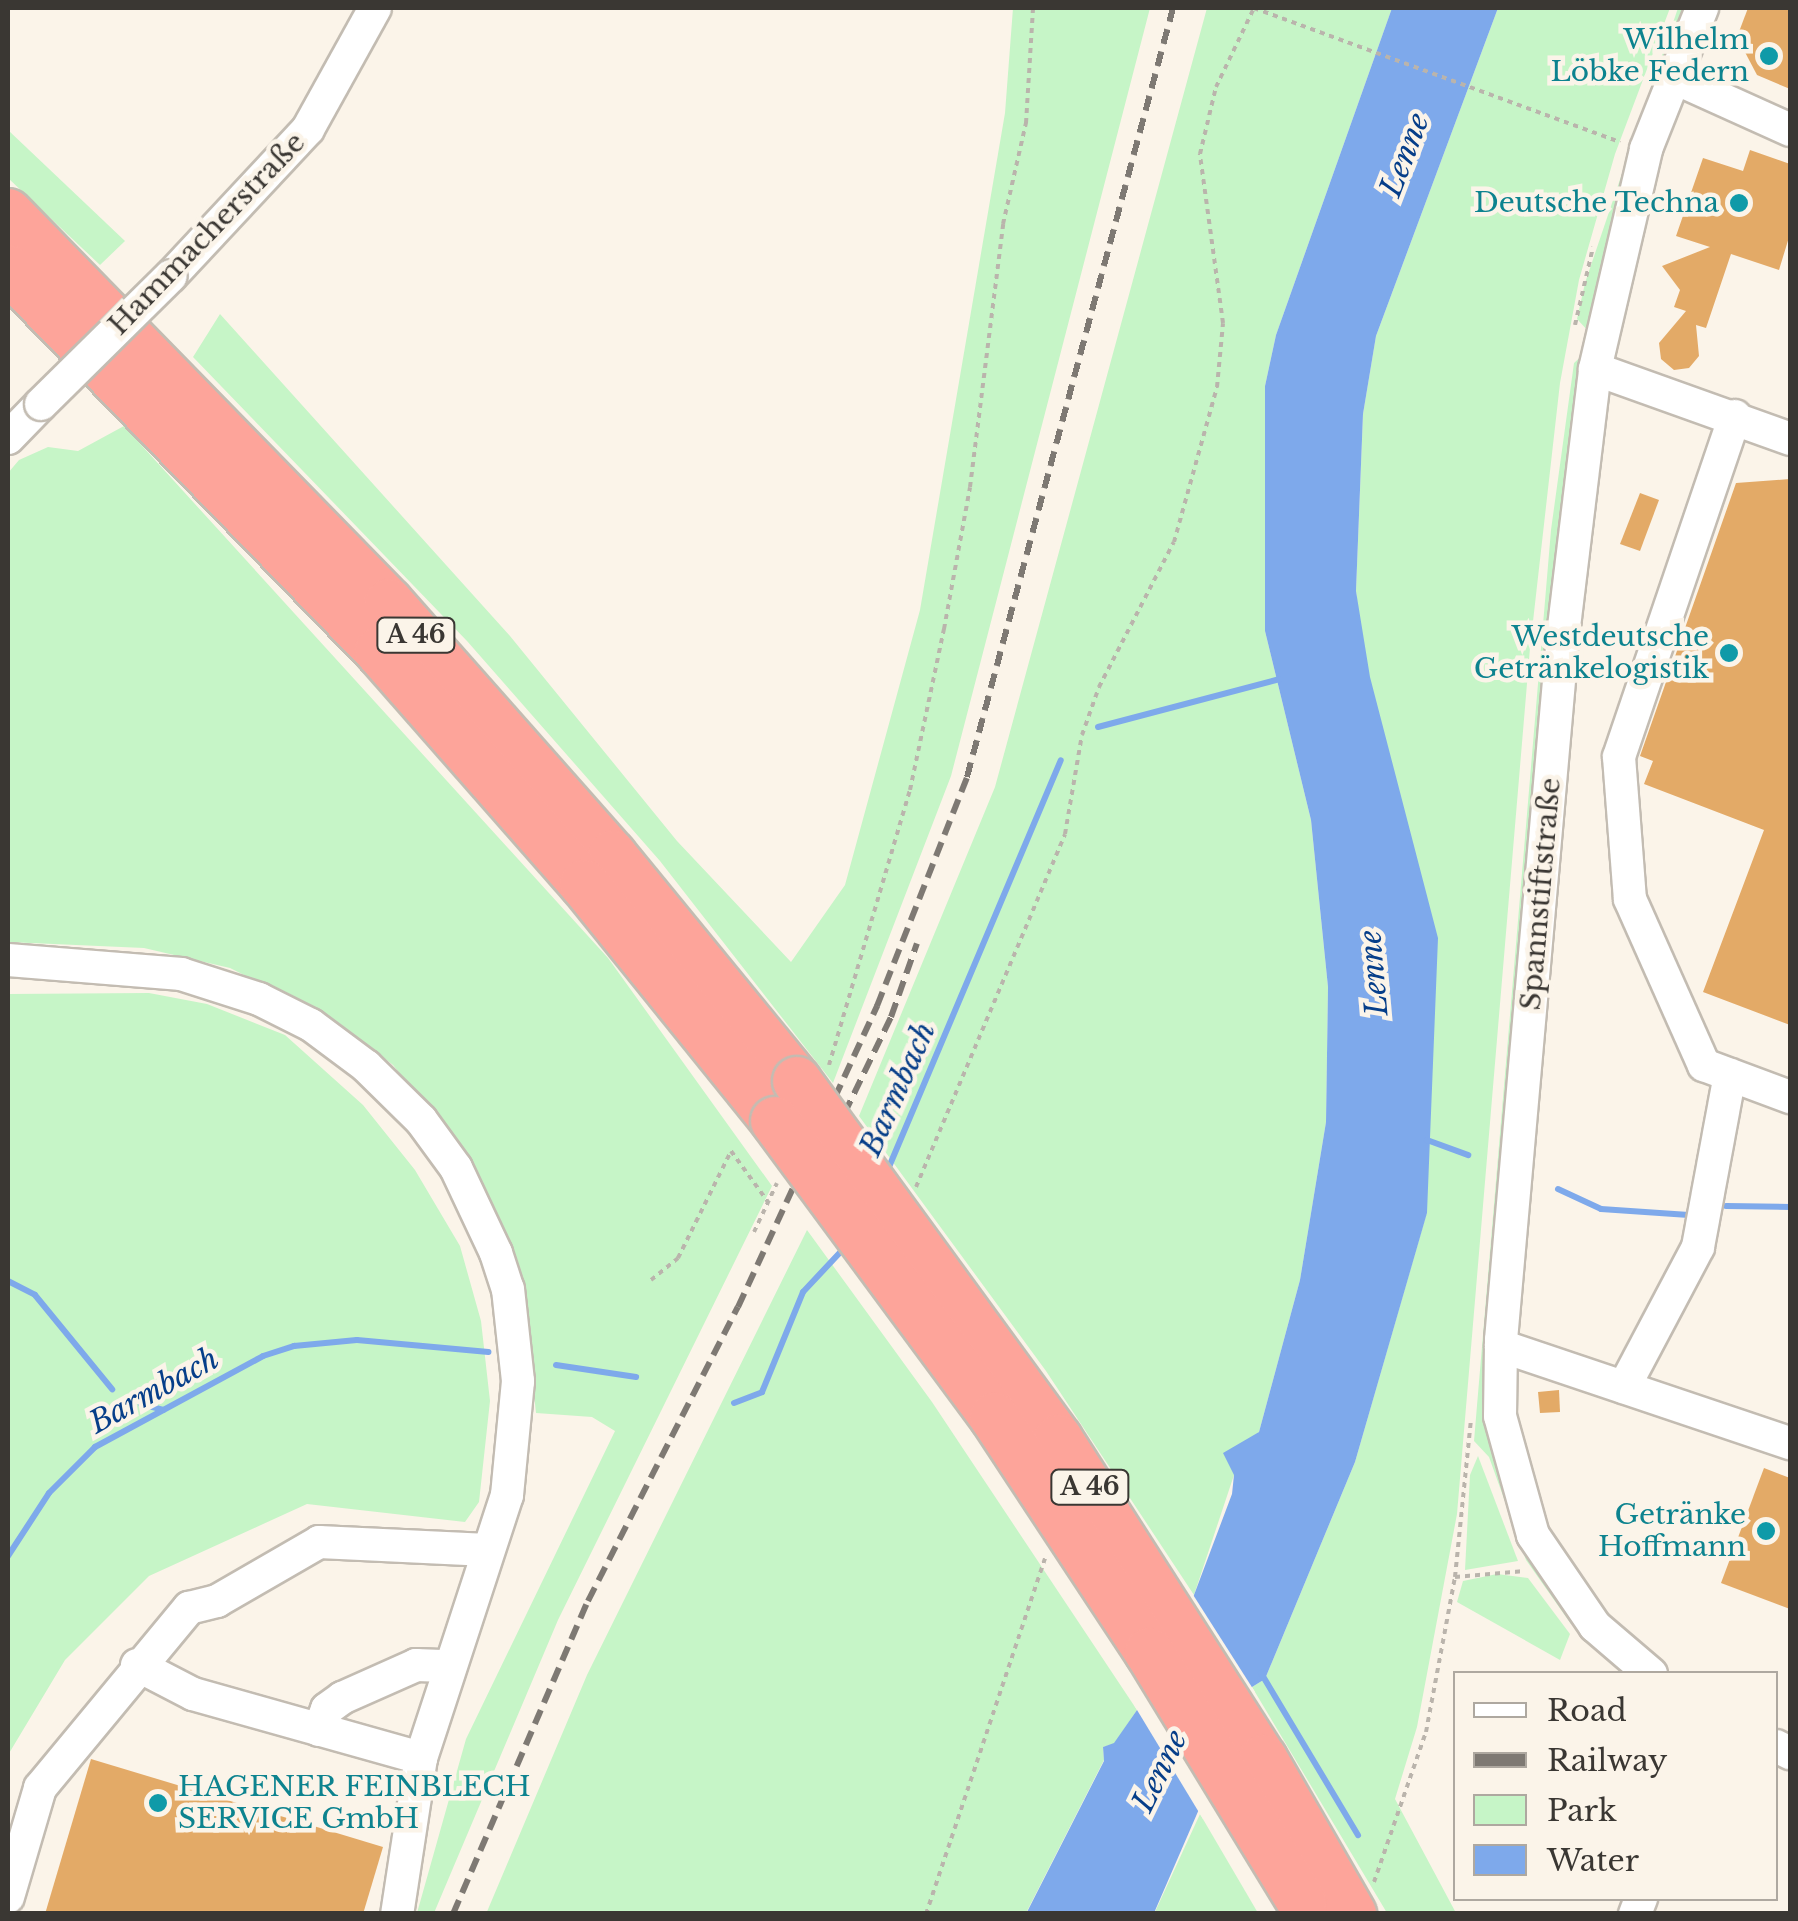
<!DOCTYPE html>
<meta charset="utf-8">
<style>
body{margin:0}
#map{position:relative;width:1798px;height:1921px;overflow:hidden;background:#fbf4e9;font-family:"Libre Baskerville",serif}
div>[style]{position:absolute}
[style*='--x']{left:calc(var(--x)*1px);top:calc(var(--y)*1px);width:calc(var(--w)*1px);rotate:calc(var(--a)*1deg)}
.green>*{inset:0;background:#c6f5c7}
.water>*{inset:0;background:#7ea9eb}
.pier>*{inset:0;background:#fbf4e9}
.stream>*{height:6px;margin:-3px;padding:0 3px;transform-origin:3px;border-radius:3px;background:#7ea9eb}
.building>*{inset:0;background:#e3aa67}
.path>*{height:4px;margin-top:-2px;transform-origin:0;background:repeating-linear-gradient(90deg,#bab4ac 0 5px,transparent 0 10px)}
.roads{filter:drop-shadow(2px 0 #c3bcb2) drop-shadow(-2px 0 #c3bcb2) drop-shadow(0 2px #c3bcb2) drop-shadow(0 -2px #c3bcb2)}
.minor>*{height:32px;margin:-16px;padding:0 16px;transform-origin:16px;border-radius:16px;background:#fff}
.highway>*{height:48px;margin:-24px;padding:0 24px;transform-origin:24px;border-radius:24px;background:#fda49a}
.rail>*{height:6px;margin-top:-3px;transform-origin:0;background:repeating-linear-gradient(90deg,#7e7973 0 15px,transparent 0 23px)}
.bridges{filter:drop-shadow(2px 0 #c3bcb2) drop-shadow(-2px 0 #c3bcb2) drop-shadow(0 2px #c3bcb2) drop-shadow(0 -2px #c3bcb2)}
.minor-bridge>*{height:32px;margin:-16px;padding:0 16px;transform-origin:16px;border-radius:16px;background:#fff}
.highway-bridge>*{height:48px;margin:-24px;padding:0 24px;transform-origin:24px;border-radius:24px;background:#fda49a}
.dots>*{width:28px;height:28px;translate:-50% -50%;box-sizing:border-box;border:5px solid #fbf4e9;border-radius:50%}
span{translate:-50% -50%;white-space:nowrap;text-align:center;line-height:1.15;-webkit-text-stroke:9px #fbf4e9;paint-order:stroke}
.shield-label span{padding:2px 8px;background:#fbf4e9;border:2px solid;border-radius:8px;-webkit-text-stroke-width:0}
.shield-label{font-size:25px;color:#3a3733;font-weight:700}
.culture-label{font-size:28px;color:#0d838f}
.right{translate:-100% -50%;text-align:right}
.left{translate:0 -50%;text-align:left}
.street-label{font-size:28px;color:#3a3733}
.water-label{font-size:30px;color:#063e89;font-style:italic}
.frame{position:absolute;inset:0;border:10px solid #3a3733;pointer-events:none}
.legend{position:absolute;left:1453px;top:1671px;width:325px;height:230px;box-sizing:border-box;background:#fbf4e9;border:2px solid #aea8a0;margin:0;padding:12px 18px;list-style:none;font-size:30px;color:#3a3733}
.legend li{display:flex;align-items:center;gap:20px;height:50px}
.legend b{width:50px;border:2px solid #aea8a0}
</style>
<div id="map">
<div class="green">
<div style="clip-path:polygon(1013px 8px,1150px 8px,951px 776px,833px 1083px,660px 861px,467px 641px,193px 357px,220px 314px,510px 636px,677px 841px,791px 962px,845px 885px,920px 610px,1005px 113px)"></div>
<div style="clip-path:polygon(1207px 8px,1392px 8px,1276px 335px,1265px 386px,1265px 631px,1311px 820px,1328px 987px,1326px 1122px,1300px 1280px,1259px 1432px,1244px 1445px,1194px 1595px,1046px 1371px,859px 1116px,995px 787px)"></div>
<div style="clip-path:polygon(1498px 8px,1670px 8px,1615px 154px,1579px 280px,1560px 383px,1530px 648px,1457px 1514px,1417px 1727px,1395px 1799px,1456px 1913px,1387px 1913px,1252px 1687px,1265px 1679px,1355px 1462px,1427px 1212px,1356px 591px,1363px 414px,1376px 336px)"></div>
<div style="clip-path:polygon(1678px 8px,1688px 8px,1590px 333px,1577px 319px,1585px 283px)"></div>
<div style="clip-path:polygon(8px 130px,125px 241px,100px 265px,8px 178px)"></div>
<div style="clip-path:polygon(1586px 352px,1495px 1457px,1514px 1520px,1576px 1621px,1571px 1624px,1526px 1560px,1489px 1457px,1474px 1441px,1551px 530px,1574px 363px)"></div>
<div style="clip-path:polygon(124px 426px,608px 958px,772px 1186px,558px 1620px,434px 1913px,417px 1913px,466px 1739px,615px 1431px,592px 1417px,536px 1413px,523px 1291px,500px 1223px,467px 1159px,393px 1065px,339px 1023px,230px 968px,144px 948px,8px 942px,8px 473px,19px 460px,48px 447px,78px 451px)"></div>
<div style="clip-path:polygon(149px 993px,207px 1004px,285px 1035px,363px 1105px,415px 1170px,460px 1246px,481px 1321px,490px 1401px,479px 1502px,465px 1522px,307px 1504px,149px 1576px,65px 1660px,8px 1755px,8px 994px)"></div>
<div style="clip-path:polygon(807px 1230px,932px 1402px,1137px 1710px,1114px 1744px,1103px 1747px,1104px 1760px,1026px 1913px,486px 1914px,587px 1675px)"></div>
<div style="clip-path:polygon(1478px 1456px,1518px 1561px,1465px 1570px,1470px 1475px)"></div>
<div style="clip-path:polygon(1497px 1574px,1528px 1578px,1570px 1634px,1560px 1660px,1457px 1602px,1463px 1581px)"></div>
<div style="clip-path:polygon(1200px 1814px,1258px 1913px,1154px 1914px)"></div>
</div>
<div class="water">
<div style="clip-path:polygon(1392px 8px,1498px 8px,1376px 336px,1363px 414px,1356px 591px,1370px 677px,1438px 938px,1427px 1213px,1355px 1462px,1265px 1679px,1252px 1687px,1154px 1913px,1026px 1914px,1104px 1761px,1103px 1747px,1114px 1743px,1137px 1710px,1194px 1595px,1232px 1494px,1234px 1475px,1223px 1453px,1259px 1432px,1300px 1280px,1326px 1122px,1328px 987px,1311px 820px,1265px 631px,1265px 386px,1276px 335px)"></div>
</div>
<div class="pier">
<div style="clip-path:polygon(1190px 1590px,1255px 1692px,1203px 1819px,1134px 1705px)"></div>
</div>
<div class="stream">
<div style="--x:1098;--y:727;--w:188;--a:-14.8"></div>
<div style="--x:1427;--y:1140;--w:44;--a:20.1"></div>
<div style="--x:886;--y:1174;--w:449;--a:-67.1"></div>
<div style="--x:1558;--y:1189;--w:47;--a:24.9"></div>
<div style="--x:1601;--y:1209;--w:88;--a:3.9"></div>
<div style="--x:1726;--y:1206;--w:64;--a:0.9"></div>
<div style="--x:8;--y:1281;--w:30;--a:27"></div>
<div style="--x:35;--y:1295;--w:122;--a:50.7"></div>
<div style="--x:556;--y:1365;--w:81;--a:8.5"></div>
<div style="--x:734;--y:1403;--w:30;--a:-21"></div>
<div style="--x:762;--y:1392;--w:108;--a:-67.7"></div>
<div style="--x:803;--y:1292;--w:63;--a:-46.9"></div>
<div style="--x:141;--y:1404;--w:23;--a:15"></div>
<div style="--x:8;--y:1556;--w:75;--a:-56.9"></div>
<div style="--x:49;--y:1493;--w:65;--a:-45"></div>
<div style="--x:95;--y:1447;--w:191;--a:-28.4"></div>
<div style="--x:263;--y:1356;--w:33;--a:-18"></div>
<div style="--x:294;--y:1346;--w:63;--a:-5.4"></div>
<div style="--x:357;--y:1340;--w:132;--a:5.2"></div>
<div style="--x:1261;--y:1673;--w:189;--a:59.1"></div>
</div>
<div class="building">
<div style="clip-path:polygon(1748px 8px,1790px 8px,1790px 89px,1757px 75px,1737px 37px)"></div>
<div style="clip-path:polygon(1750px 150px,1790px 164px,1790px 234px,1779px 270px,1731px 254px,1706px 328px,1696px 325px,1699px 356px,1689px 368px,1674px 370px,1661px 359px,1659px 343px,1686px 311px,1674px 307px,1680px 290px,1662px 266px,1710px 247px,1676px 236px,1703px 158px,1743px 171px)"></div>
<div style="clip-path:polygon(1790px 479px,1790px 1025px,1703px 992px,1764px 830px,1644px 784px,1653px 761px,1640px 756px,1736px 483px)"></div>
<div style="clip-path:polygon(1640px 493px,1659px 500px,1640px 551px,1620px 544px)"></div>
<div style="clip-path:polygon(1559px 1390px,1560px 1412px,1540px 1413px,1538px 1392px)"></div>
<div style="clip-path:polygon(1764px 1468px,1790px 1478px,1790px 1609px,1721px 1583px)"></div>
<div style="clip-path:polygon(91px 1759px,383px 1847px,363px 1914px,45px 1914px)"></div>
</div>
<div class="path">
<div style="--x:1254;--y:8;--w:390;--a:20.1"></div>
<div style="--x:1575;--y:325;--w:80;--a:-77"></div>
<div style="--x:829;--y:1065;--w:287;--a:-73.6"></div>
<div style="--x:910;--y:790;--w:165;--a:-78.1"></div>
<div style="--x:944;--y:629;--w:144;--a:-79.6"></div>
<div style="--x:970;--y:487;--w:265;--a:-82.8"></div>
<div style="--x:1003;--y:224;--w:104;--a:-77.2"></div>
<div style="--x:1026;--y:123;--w:115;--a:-86.5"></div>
<div style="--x:916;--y:1187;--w:383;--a:-67.1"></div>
<div style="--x:1065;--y:834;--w:100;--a:-80.3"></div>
<div style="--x:1082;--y:735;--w:51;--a:-70.5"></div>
<div style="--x:1099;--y:687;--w:163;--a:-62.7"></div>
<div style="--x:1174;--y:542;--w:161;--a:-74.5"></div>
<div style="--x:1217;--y:387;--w:64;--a:-84.6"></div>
<div style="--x:1223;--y:323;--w:171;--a:-97.8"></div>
<div style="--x:1200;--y:154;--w:69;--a:-76.6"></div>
<div style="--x:1216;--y:87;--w:88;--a:-64.3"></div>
<div style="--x:754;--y:1232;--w:54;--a:-64.9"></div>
<div style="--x:651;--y:1280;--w:35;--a:-39"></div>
<div style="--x:678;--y:1258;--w:119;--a:-63.6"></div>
<div style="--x:731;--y:1151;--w:63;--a:54"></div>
<div style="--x:1455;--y:1577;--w:70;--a:-4.9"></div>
<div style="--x:1374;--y:1882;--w:159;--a:-70.9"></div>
<div style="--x:1426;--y:1732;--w:158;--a:-79.4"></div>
<div style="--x:1455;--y:1577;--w:159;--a:-84.2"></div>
<div style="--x:926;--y:1914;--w:375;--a:-71.5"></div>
</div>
<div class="roads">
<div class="minor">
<div style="--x:1675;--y:78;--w:126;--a:24.3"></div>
<div style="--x:171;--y:276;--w:201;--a:-47"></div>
<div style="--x:308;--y:129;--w:138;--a:-61"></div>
<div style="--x:1595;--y:369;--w:207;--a:19.7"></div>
<div style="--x:1735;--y:416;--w:360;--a:108.8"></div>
<div style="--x:1619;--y:757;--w:142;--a:85.6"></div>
<div style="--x:1630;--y:899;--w:182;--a:66"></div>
<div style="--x:1704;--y:1065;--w:92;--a:20.4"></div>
<div style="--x:8;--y:438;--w:47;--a:-45.9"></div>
<div style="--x:8;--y:960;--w:174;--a:4.6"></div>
<div style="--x:181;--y:974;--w:82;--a:17.8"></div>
<div style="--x:259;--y:999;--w:58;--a:26.6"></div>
<div style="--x:311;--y:1025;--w:69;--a:36.7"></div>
<div style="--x:366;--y:1066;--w:77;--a:44.5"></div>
<div style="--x:421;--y:1120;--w:59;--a:53.9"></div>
<div style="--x:456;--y:1168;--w:94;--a:64.8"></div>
<div style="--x:496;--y:1253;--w:38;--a:72"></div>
<div style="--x:508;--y:1289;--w:93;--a:83.8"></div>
<div style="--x:518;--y:1381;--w:115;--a:95.5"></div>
<div style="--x:507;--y:1495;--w:277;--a:108.1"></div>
<div style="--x:421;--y:1758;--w:158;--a:98.7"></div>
<div style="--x:1501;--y:1346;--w:305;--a:18.6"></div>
<div style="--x:1624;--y:1387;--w:158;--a:-62.1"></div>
<div style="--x:1698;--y:1247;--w:175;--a:-79.5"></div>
<div style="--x:137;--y:1665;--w:63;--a:27.4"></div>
<div style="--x:193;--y:1694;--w:237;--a:15.7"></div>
<div style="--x:1651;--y:1674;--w:74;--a:-139.4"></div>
<div style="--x:1595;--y:1626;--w:110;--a:-124.3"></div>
<div style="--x:1533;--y:1535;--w:123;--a:-105.5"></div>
<div style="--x:1500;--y:1416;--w:76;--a:-89.2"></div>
<div style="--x:1501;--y:1340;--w:708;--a:-84.97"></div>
<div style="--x:1563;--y:635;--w:268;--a:-83.1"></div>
<div style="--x:1595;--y:369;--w:226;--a:-76.9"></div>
<div style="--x:1646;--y:149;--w:152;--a:-68.3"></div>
<div style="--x:319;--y:1730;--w:22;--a:-69"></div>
<div style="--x:327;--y:1709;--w:19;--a:-36"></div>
<div style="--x:342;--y:1698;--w:81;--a:-24"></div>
<div style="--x:416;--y:1665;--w:32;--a:2"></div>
<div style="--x:1776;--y:1746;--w:16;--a:27"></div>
<div style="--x:8;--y:1897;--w:114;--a:-73.6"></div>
<div style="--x:40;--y:1788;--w:234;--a:-50.4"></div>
<div style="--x:189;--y:1608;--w:29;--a:-14"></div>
<div style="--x:217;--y:1601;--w:118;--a:-30"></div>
<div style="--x:319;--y:1542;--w:169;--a:2.7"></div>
<div style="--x:1635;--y:1914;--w:17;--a:-69"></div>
</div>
<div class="highway">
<div style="--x:8;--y:213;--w:545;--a:45.67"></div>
<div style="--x:389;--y:603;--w:337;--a:48.5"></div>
<div style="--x:612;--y:855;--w:292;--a:50.7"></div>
<div style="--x:8;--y:269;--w:533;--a:45.84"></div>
<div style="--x:379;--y:651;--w:310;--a:48.7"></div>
<div style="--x:584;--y:884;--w:304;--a:51.1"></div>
</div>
</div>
<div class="rail">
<div style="--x:834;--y:1135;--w:131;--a:-64.2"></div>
<div style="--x:891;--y:1017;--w:78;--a:-70.6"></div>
<div style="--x:453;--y:1914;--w:341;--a:-66.7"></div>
<div style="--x:588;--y:1601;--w:330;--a:-63"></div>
<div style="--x:738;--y:1307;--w:332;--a:-65.2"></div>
<div style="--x:877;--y:1006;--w:246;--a:-68.5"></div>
<div style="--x:967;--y:777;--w:796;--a:-75"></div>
</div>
<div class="bridges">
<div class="minor-bridge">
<div style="--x:41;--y:404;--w:182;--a:-44.6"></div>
</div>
<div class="highway-bridge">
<div style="--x:797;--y:1081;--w:443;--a:53.9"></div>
<div style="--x:1058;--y:1439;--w:380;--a:57.4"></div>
<div style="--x:1263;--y:1759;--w:179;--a:60.1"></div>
<div style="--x:775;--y:1121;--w:368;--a:53.5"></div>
<div style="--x:994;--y:1417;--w:282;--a:56.6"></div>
<div style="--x:1149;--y:1652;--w:294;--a:58.6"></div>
</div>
</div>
<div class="dots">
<div style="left:1769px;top:56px;background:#0f9aa8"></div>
<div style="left:1739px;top:203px;background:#0f9aa8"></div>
<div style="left:1729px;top:653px;background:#0f9aa8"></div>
<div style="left:1766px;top:1531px;background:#0f9aa8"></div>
<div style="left:158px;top:1803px;background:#0f9aa8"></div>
</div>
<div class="shield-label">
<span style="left:416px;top:635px">A 46</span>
<span style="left:1090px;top:1487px">A 46</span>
</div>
<div class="culture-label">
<span class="right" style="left:1749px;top:56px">Wilhelm<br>Löbke Federn</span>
<span class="right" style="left:1719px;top:203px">Deutsche Techna</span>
<span class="right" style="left:1709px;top:653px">Westdeutsche<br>Getränkelogistik</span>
<span class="right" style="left:1746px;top:1531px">Getränke<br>Hoffmann</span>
<span class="left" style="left:178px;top:1803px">HAGENER FEINBLECH<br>SERVICE GmbH</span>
</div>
<div class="street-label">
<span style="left:207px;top:234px;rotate:-46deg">Hammacherstraße</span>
<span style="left:1541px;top:894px;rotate:-85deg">Spannstiftstraße</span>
</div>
<div class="water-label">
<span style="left:1405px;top:155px;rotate:-69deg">Lenne</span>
<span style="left:1374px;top:973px;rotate:-95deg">Lenne</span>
<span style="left:898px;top:1089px;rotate:-66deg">Barmbach</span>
<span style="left:154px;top:1391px;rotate:-29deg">Barmbach</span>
<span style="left:1160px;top:1771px;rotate:-64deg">Lenne</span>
</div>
<div class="frame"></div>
<ul class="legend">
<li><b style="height:12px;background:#fff"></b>Road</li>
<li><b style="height:12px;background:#7e7973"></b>Railway</li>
<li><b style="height:28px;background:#c6f5c7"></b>Park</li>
<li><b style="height:28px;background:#7ea9eb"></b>Water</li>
</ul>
</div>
